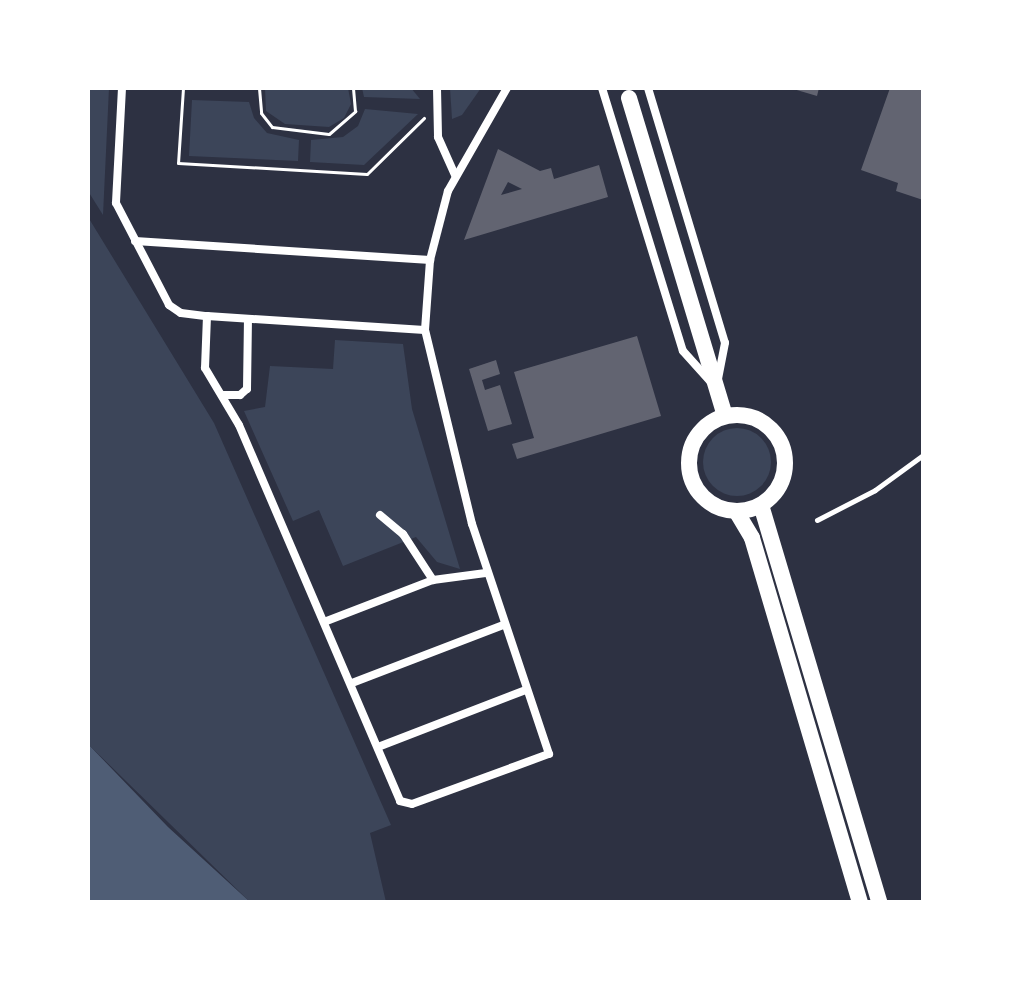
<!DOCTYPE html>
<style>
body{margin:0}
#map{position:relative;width:1011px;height:990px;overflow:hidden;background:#2d3142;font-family:"Roboto Serif",serif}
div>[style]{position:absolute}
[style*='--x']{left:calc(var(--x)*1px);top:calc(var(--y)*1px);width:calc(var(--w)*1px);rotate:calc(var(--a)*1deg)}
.green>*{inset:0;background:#3c4559}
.round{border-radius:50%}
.water>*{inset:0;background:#4f5d75}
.building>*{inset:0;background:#626471}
.path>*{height:3px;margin:-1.5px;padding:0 1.5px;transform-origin:1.5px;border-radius:1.5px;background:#fff}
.service>*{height:5px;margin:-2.5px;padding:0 2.5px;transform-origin:2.5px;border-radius:2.5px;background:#fff}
.minor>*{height:8px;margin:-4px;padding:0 4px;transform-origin:4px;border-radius:4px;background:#fff}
.primary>*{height:16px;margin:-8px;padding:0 8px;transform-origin:8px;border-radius:8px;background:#fff}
.primary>.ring{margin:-8px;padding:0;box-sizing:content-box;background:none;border:16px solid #fff;border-radius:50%}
span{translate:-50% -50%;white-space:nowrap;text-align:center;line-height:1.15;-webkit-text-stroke:8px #fff;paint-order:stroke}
.frame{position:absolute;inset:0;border:90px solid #fff;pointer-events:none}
</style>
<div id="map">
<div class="green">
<div style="clip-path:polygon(88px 88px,109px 88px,103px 215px,88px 191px)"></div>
<div style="clip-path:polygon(265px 88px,348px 88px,351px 104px,344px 118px,329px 127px,285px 124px,266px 111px)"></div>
<div style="clip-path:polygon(362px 88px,411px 88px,420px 99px,364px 97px)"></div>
<div style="clip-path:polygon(450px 88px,481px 88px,462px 115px,452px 119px)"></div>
<div style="clip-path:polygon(192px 100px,249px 102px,254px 118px,267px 133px,299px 140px,298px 161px,189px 156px)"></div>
<div style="clip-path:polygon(365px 109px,418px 114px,364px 165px,310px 162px,311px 140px,343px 137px,358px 126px)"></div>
<div style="clip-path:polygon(88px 217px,214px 423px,391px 825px,370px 833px,386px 902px,250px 902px,88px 744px)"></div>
<div style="clip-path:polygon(335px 340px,403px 344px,412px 409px,460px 569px,437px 562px,416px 537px,343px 566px,319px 510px,293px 521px,244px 411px,265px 407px,270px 366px,333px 369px)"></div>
<div class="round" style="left:703px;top:428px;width:68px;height:68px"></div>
</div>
<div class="water">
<div style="clip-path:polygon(88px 744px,168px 827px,250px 902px,88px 902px)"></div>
</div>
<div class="building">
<div style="clip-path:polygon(790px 88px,819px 88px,817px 96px)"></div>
<div style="clip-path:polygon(890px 88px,923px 88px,923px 200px,896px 191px,898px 183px,861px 170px)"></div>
<div style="clip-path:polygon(evenodd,498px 149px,540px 171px,551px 168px,554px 179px,599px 165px,608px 197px,464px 240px,498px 149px,508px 182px,522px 189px,501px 195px,508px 182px)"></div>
<div style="clip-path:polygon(637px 336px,661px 416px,517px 459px,512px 444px,534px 438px,514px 372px)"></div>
<div style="clip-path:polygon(496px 360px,500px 374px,482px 380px,485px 390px,500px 385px,512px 424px,488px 431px,469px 369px)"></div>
</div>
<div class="path">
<div style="--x:183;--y:88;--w:75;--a:93.8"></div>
<div style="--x:178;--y:163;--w:189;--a:3.3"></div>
<div style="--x:367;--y:174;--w:80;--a:-44.5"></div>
<div style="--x:259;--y:88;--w:25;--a:85"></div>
<div style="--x:261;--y:113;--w:18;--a:52"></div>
<div style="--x:272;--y:127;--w:57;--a:7"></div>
<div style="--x:329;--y:134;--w:35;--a:-41"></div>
<div style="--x:355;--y:111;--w:23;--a:-95"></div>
</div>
<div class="service">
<div style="--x:817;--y:520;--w:65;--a:-27.3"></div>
<div style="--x:875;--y:490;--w:59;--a:-36.1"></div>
</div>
<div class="minor">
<div style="--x:122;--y:88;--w:115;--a:93"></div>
<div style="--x:116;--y:203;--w:115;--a:62.5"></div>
<div style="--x:169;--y:305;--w:14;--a:34"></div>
<div style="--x:181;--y:313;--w:26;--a:7"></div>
<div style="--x:207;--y:316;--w:218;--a:3.7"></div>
<div style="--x:437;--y:88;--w:49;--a:88.8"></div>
<div style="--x:438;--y:137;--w:42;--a:65.9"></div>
<div style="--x:602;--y:88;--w:275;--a:72.9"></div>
<div style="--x:683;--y:351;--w:40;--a:48"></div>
<div style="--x:648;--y:88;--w:266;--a:73.2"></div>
<div style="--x:725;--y:343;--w:37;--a:101"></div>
<div style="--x:135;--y:241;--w:296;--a:3.7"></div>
<div style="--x:207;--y:316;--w:52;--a:92.2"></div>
<div style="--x:205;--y:368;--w:66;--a:59.2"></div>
<div style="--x:239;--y:425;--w:409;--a:66.8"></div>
<div style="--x:400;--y:801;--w:12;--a:14"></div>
<div style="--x:412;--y:804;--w:146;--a:-20.1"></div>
<div style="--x:549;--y:754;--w:243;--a:-108.5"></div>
<div style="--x:472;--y:524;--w:200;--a:-103.6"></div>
<div style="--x:425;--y:330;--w:70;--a:-85.9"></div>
<div style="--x:430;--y:260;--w:71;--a:-75.4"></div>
<div style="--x:448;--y:191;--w:119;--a:-60.2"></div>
<div style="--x:222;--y:395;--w:18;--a:0"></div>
<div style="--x:240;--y:395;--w:9;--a:-41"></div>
<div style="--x:247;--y:389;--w:70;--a:-89.2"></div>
<div style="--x:380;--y:515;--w:30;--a:40"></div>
<div style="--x:403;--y:534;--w:55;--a:56.9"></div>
<div style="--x:324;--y:622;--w:117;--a:-21.1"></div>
<div style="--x:433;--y:580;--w:53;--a:-7.5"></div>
<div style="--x:352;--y:683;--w:162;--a:-21"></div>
<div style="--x:378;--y:747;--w:159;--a:-21.1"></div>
</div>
<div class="primary">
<div style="--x:629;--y:98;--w:332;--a:73.2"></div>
<div class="ring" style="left:689px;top:415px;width:80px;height:80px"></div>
<div style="--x:761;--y:505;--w:414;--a:73.4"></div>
<div style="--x:736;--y:511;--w:31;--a:59"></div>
<div style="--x:752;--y:538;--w:380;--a:73.5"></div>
</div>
<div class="frame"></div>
</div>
